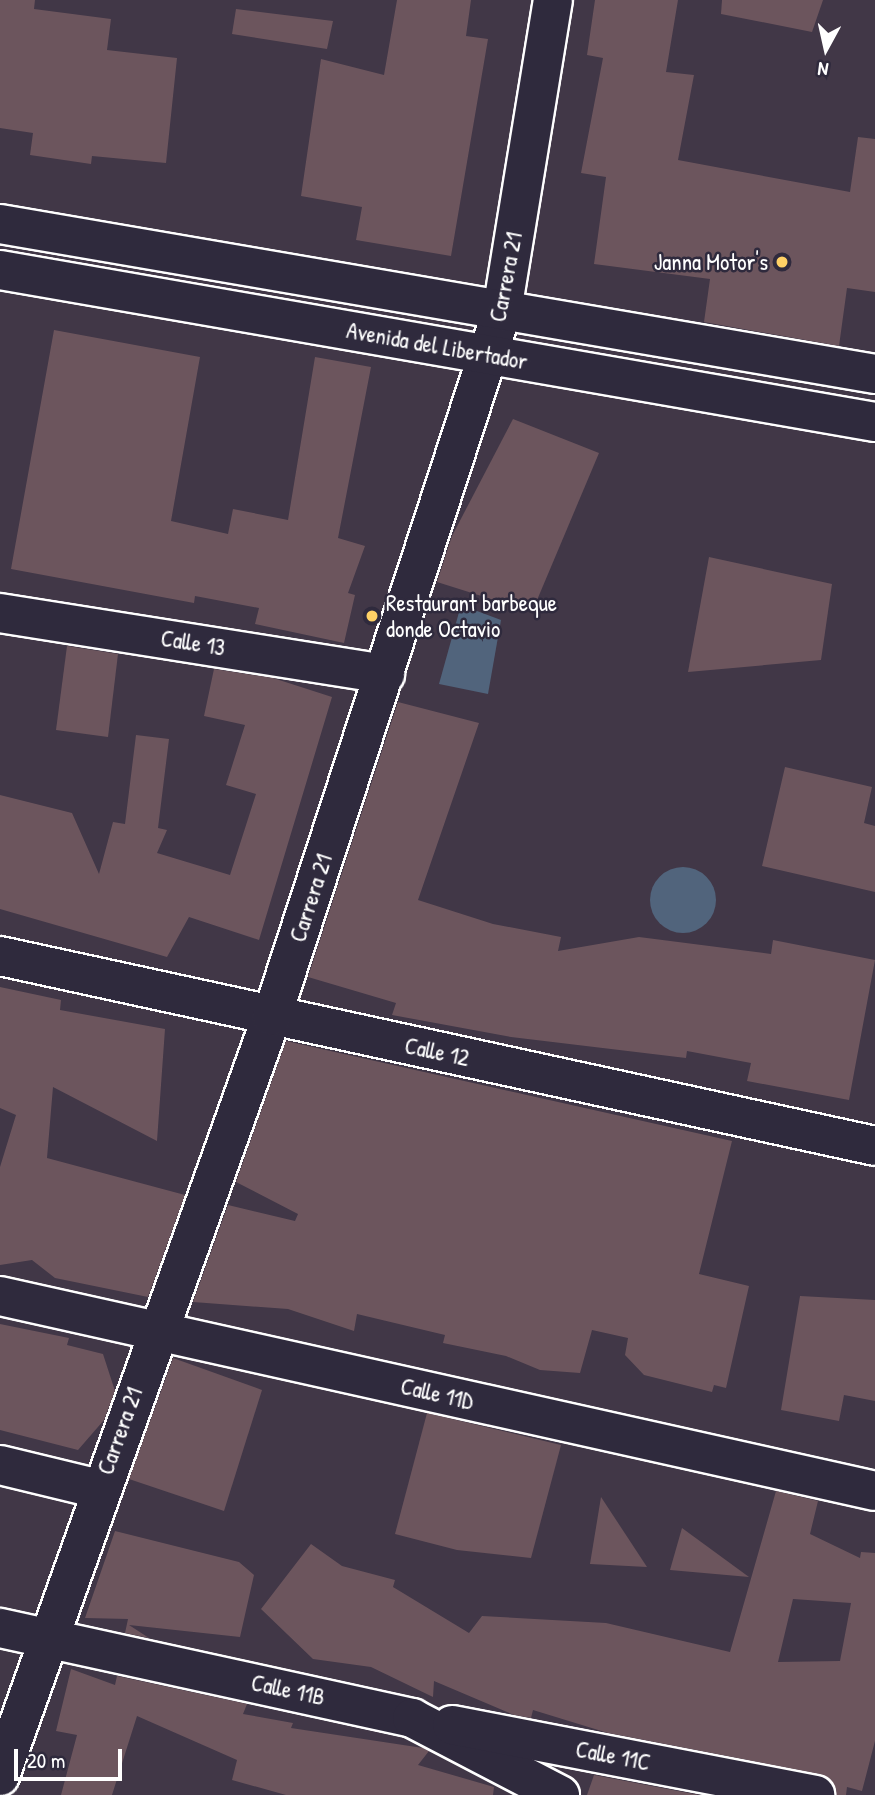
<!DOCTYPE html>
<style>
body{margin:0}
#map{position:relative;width:875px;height:1795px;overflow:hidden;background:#413747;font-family:"Patrick Hand",sans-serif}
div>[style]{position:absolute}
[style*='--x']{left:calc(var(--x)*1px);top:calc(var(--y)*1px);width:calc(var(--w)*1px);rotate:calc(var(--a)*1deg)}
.water>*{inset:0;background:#51647c}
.round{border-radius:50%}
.building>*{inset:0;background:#6c555d}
.roads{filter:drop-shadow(2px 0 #fff) drop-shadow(-2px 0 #fff) drop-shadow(0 2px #fff) drop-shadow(0 -2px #fff)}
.street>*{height:38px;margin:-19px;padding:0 19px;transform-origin:19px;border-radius:19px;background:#2f2a3d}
.secondary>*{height:38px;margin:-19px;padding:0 19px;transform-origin:19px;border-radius:19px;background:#2f2a3d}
.dots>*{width:19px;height:19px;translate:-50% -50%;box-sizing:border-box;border:4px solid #2f2a3d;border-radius:50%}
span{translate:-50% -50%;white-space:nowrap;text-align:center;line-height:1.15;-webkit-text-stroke:5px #2f2a3d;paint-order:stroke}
.poi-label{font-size:23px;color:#fff}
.right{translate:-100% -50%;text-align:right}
.left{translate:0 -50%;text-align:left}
.street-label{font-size:23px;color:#fff}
.north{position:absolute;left:791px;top:14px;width:70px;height:70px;-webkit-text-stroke:5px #2f2a3d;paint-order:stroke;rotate:188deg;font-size:19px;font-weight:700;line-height:28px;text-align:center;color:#fff}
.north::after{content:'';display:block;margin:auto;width:24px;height:32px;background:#fff;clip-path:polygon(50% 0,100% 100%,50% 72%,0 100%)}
.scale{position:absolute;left:14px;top:1749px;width:108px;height:32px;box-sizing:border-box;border:4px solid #fff;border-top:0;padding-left:9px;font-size:21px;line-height:24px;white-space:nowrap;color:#fff;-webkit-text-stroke:5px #2f2a3d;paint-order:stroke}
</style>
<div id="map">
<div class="water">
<div style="clip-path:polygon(461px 605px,501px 620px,488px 694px,439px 684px)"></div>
<div class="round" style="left:650px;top:867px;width:66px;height:66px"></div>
</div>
<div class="building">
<div style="clip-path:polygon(0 0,35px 0,34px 9px,111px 19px,107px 50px,177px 58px,166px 163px,92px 156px,91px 164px,30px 155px,33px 133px,0 128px)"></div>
<div style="clip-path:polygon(397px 0,471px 0,466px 36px,488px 39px,451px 256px,356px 240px,362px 207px,301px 196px,321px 59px,384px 75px)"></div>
<div style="clip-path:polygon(595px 0,678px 0,666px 72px,694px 75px,678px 160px,850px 192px,858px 137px,875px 139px,875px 292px,847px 288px,839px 346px,704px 322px,710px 279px,594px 264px,606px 177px,581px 173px,603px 58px,587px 55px)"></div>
<div style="clip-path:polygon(722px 0,823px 0,812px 32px,721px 14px)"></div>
<div style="clip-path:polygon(236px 9px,333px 21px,327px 49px,232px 34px)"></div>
<div style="clip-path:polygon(54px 330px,200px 357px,171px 521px,228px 534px,233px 509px,288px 520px,315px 357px,371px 367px,338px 538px,365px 546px,348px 593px,355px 595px,344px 643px,255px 624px,259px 608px,195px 596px,194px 603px,11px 569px)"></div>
<div style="clip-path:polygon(513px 419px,599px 453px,532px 612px,437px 582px,452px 536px)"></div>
<div style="clip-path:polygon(709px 557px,832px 584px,821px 660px,688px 672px)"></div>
<div style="clip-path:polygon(67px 646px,118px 654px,108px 737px,56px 730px)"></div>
<div style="clip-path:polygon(214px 669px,273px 678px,332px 697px,259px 940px,189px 917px,167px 957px,0 909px,0 795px,72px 813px,99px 874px,113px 822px,125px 824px,136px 735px,169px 739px,158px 828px,167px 830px,157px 853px,230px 875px,256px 794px,226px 785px,245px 725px,204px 716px)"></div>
<div style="clip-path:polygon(398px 702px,479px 723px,418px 900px,493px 924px,561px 937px,558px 951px,639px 937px,771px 954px,773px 940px,875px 960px,849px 1100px,747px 1081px,751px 1063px,687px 1051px,686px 1058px,511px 1037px,392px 1015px,396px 1003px,308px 977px)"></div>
<div style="clip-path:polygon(785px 767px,872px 787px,864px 823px,875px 826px,875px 892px,762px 866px)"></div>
<div style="clip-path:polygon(0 987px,61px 1000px,60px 1010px,165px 1029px,157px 1141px,53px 1087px,47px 1158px,185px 1195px,148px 1297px,55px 1278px,32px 1260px,0 1265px,0 1167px,16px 1115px,0 1108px)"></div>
<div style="clip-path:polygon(286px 1041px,732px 1141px,699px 1274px,749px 1286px,726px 1388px,714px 1385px,712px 1392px,644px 1375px,625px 1355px,628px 1338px,592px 1330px,580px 1373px,540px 1370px,506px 1356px,443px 1343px,445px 1335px,357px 1314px,354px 1331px,288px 1309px,193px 1302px,228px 1205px,295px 1221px,298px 1214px,236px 1182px)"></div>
<div style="clip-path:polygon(800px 1296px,875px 1300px,875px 1401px,844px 1395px,839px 1421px,781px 1410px)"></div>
<div style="clip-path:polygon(0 1324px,69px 1338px,67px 1345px,103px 1354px,115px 1391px,104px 1420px,78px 1450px,0 1430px)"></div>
<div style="clip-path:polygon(173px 1358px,262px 1390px,224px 1511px,129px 1479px)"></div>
<div style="clip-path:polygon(427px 1413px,561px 1445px,531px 1558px,457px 1550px,395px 1534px)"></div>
<div style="clip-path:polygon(evenodd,776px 1491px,818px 1501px,810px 1534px,860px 1558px,861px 1552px,875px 1553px,875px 1741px,862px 1791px,847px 1787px,846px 1795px,836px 1795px,830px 1779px,819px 1774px,608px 1733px,533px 1710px,531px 1718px,514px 1715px,434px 1681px,433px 1697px,371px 1667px,313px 1659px,261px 1609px,311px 1544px,342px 1566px,395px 1580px,393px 1587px,469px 1633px,482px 1616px,606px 1623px,730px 1652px,776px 1491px,793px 1599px,851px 1603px,840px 1661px,778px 1662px,793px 1599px)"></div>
<div style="clip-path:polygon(601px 1497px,647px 1567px,590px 1564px)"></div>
<div style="clip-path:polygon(682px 1528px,749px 1577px,670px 1570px)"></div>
<div style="clip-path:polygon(115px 1531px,239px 1562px,254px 1575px,240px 1637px,129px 1625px,149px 1638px,125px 1633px,128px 1619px,85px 1618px)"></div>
<div style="clip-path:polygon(71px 1669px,115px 1685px,117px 1676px,247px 1704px,243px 1714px,293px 1723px,291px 1728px,423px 1748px,429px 1751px,418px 1765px,494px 1787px,493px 1795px,286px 1795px,232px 1780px,237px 1760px,137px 1716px,112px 1795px,61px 1795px,77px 1735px,56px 1731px)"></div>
<div style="clip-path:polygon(594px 1775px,699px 1795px,587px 1795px)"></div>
</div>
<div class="roads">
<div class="street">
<div style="--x:0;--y:613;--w:390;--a:9"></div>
<div style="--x:0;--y:956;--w:895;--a:12.25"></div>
<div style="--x:0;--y:1296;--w:896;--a:12.56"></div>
<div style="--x:0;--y:1465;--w:102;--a:13.6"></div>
<div style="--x:0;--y:1628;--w:422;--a:12.3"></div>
<div style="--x:412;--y:1718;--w:167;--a:27.5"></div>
<div style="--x:452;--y:1725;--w:370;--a:10.9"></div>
<div style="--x:0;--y:1776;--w:807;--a:-70.31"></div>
<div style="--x:272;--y:1016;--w:742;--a:-71.93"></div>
<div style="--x:502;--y:311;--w:315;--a:-80.7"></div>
</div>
<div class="secondary">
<div style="--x:0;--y:224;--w:888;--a:9.73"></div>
<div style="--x:0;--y:270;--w:888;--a:9.85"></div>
</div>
</div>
<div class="dots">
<div style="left:782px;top:262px;background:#ffd166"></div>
<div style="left:372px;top:616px;background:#ffd166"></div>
</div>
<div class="poi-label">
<span class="right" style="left:768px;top:262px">Janna Motor's</span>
<span class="left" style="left:386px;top:616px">Restaurant barbeque<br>donde Octavio</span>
</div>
<div class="street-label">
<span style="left:506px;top:277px;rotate:-79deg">Carrera 21</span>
<span style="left:437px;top:346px;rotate:10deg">Avenida del Libertador</span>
<span style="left:193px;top:643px;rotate:9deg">Calle 13</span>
<span style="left:311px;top:898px;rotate:-72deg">Carrera 21</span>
<span style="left:437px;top:1052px;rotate:12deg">Calle 12</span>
<span style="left:437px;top:1394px;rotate:13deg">Calle 11D</span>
<span style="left:120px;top:1431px;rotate:-70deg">Carrera 21</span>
<span style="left:288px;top:1690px;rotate:12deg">Calle 11B</span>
<span style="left:613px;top:1756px;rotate:11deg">Calle 11C</span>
</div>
<div class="north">N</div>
<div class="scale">20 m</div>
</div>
